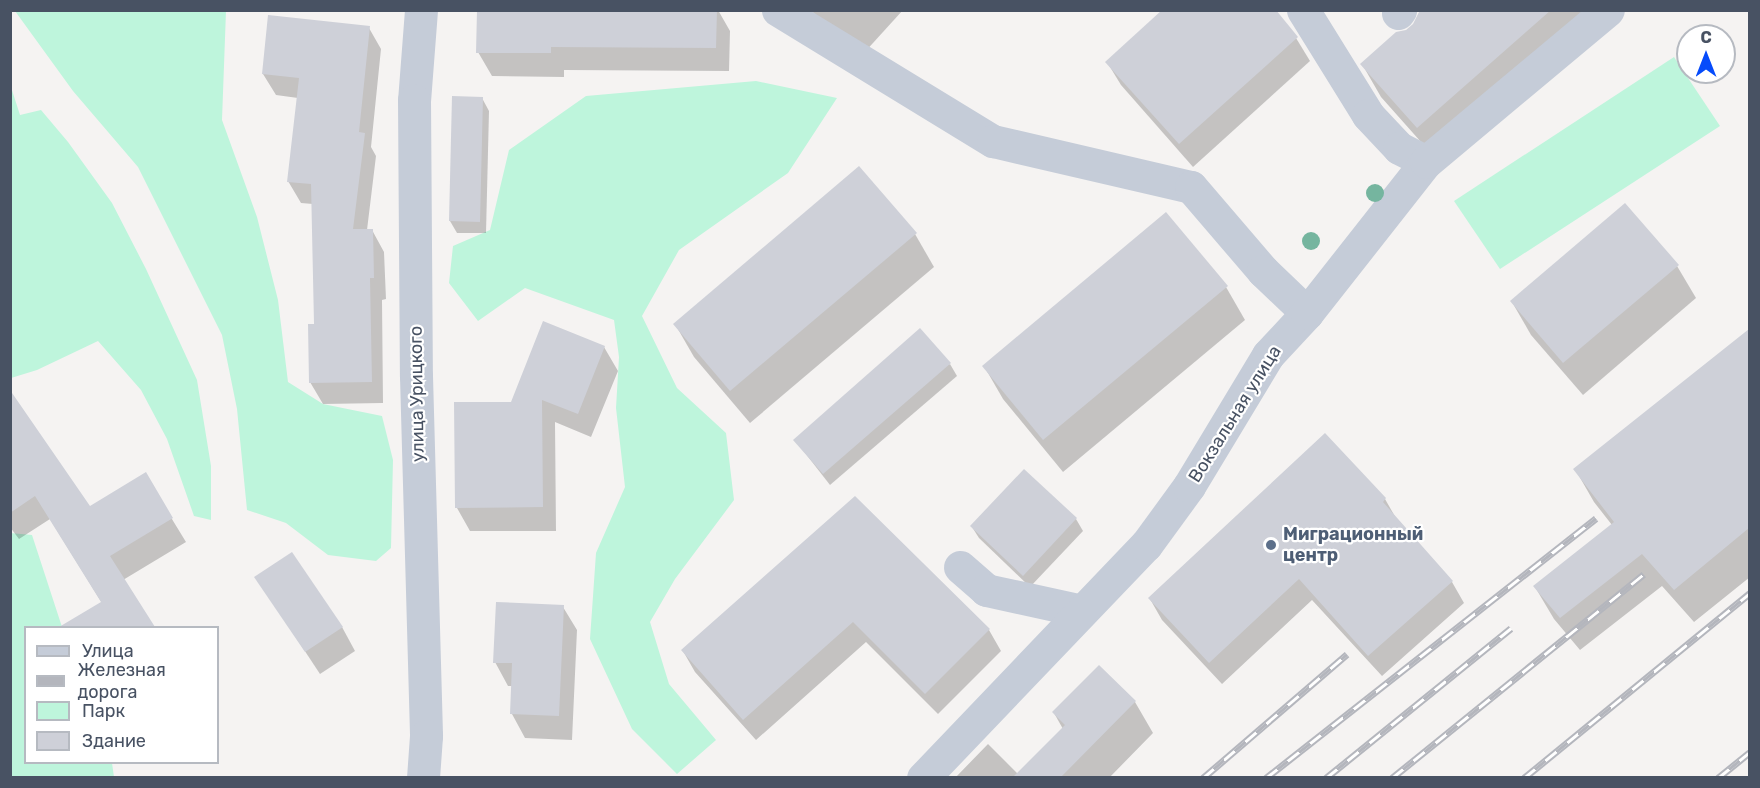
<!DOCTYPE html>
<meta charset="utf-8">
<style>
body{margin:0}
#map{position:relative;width:1760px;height:788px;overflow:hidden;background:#f5f3f2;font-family:Rubik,sans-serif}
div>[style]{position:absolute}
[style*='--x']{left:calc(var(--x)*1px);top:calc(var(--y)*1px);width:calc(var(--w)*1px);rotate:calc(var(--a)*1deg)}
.green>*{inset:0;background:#bef5dc}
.shadow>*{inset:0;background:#0003}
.building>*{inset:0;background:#ced0d8}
.minor>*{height:33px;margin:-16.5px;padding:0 16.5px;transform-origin:16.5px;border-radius:16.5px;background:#c5ccd8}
.rail>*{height:7px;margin-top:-3.5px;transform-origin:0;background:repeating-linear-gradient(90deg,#fff 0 14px,#b4b6bd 0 28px);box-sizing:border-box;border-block:2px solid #b4b6bd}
.trees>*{width:18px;height:18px;margin:-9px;border-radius:50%;background:#75b59f}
.dots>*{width:16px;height:16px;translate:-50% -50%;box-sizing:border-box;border:3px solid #fff;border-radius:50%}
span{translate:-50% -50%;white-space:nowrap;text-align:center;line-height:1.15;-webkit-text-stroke:4.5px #fff;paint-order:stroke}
.street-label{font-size:18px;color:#485263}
.service-label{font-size:18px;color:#4e5e75;font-weight:700}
.left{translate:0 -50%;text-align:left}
.frame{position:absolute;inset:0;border:12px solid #485263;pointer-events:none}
.legend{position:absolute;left:24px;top:626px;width:195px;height:138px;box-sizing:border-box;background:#fff;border:2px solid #b6bac1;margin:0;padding:8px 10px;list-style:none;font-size:18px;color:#485263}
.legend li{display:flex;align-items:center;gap:12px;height:30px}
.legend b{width:30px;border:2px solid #b6bac1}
.north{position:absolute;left:1676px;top:24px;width:60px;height:60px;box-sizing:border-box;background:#fff;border:2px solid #b6bac1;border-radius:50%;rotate:0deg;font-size:16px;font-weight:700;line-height:24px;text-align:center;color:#485263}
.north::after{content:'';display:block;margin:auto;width:21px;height:27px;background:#064bfb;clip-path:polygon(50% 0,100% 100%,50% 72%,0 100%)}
</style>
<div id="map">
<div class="green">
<div style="clip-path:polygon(15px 11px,226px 11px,222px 120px,257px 217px,278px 300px,288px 382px,323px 404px,382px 416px,393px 460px,391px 548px,376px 561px,328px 555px,286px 523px,247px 510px,237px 409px,222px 335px,138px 167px,73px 91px)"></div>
<div style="clip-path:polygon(1674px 57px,1720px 126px,1500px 269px,1454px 201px)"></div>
<div style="clip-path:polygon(756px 81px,837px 98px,788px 173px,679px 250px,642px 316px,677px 388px,726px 433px,734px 500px,675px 579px,650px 622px,669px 684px,716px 740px,677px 774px,632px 729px,590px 639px,596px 553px,625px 487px,616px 408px,619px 357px,614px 320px,525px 288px,478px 321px,449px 283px,453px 246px,490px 230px,509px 150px,586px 96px)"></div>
<div style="clip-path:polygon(10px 84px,20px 115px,41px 110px,68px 142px,112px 203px,146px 269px,197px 380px,211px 466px,211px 520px,194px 516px,167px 439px,141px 390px,98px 341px,37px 370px,11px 378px)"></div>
<div style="clip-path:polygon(10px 533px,32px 535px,62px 627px,26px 628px,26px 762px,112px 763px,114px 777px,11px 777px)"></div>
</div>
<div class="shadow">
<div style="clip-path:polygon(479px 10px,718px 10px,730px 31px,729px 71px,564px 70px,564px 77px,492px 76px,478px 52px)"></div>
<div style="clip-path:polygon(810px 10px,903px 10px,863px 54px)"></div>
<div style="clip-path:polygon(1422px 10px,1605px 10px,1437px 160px,1381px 97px,1362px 64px,1414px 25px)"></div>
<div style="clip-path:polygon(369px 28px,381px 49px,371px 147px,376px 156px,367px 230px,372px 230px,384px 252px,386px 299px,382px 300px,383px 403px,323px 404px,310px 382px,316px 325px,313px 204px,301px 203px,288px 181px,298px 98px,276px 95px,263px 74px)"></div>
<div style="clip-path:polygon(1296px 38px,1310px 61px,1193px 167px,1121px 85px,1107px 62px)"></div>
<div style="clip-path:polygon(482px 98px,489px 111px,486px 233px,457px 233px,450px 221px)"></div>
<div style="clip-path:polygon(915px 234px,934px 267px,750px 423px,694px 357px,675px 324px)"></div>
<div style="clip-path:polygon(1677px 266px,1696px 298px,1583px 395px,1531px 335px,1512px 302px)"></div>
<div style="clip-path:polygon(1226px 287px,1245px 320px,1063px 472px,1003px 399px,984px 366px)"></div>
<div style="clip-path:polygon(1750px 331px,1750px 577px,1694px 622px,1662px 586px,1580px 650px,1554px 619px,1535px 587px,1612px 525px,1594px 502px,1575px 469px)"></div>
<div style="clip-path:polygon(604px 347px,618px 371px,591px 437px,555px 422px,556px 531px,470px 531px,457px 508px,512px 403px)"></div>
<div style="clip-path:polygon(950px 364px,957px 376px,830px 485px,795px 440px)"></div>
<div style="clip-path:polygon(10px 426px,90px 508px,145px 475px,186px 542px,123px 580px,153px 628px,93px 628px,85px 613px,102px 603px,50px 519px,19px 539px,10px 527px)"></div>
<div style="clip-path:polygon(1325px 435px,1385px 499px,1397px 520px,1452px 582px,1464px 603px,1382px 676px,1312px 600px,1222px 684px,1162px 620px,1150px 599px)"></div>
<div style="clip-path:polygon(855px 498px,989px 630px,1001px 651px,938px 714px,866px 642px,756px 740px,695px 672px,683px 651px)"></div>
<div style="clip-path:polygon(1076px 519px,1083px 531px,1030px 587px,979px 538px,972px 527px)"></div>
<div style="clip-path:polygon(256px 577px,342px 627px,355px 651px,320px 674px)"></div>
<div style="clip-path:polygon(563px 607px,577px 630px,572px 740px,525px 738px,512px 714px,513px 686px,508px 686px,495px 662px)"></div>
<div style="clip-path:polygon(1099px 667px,1135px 702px,1153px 733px,1109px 778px,955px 778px,988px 744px,1018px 774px,1063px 729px,1054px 713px)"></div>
</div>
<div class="building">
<div style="clip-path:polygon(477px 10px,717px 10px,716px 48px,551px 47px,551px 53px,476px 53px)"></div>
<div style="clip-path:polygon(1162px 10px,1276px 10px,1298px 37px,1179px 144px,1105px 62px)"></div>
<div style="clip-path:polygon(1420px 10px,1551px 10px,1417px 128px,1360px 64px,1396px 32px,1406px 30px,1413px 24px)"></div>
<div style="clip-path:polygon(268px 15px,370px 26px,359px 132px,365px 133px,353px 229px,373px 229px,374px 278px,370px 278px,372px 382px,309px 383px,308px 324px,314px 324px,311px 184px,287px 182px,299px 78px,262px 74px)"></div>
<div style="clip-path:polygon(452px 96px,483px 97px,480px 222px,449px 221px)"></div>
<div style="clip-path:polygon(859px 166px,917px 233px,730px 391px,673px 324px)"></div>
<div style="clip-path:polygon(1625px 203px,1679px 265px,1563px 363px,1510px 301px)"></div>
<div style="clip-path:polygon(1166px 212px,1228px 286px,1043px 440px,982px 366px)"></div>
<div style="clip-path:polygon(543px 321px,605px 346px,578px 414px,542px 400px,543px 507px,455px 508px,454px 402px,511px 402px)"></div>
<div style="clip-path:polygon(920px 328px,951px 363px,823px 474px,793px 440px)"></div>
<div style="clip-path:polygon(1749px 329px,1749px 528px,1674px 590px,1642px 554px,1560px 618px,1533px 586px,1614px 522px,1573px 469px)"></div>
<div style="clip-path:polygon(10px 390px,90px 506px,146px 472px,173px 518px,110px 556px,155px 627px,59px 627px,101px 602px,35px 496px,10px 513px)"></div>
<div style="clip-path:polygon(1325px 433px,1386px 498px,1383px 502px,1453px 581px,1368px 656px,1299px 579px,1209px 663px,1148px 598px)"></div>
<div style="clip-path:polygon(1024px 469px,1077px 518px,1023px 576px,970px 526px)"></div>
<div style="clip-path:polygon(855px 496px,990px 629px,925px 694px,853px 622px,743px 720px,681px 650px)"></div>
<div style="clip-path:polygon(292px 552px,343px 627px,305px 652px,254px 577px)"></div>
<div style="clip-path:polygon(496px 602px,564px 605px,559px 716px,510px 714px,512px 663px,493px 663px)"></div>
<div style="clip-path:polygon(1099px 665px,1136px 701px,1061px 777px,1013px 777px,1065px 725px,1052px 712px)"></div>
</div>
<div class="minor">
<div style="--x:421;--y:10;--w:90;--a:94.4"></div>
<div style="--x:414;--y:100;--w:276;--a:89.6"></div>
<div style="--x:416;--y:376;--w:360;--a:88.4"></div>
<div style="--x:426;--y:736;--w:42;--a:94.1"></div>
<div style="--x:778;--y:10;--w:252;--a:31.4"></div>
<div style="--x:993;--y:141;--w:203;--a:13.1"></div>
<div style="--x:1191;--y:187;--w:111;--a:49.4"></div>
<div style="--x:1263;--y:271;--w:61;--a:43.7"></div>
<div style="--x:1303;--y:10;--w:123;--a:58.2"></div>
<div style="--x:1368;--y:115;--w:45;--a:46.8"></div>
<div style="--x:1399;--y:148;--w:30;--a:27"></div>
<div style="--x:1398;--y:13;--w:4;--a:-56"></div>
<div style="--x:960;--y:567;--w:35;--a:41"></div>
<div style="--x:986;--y:590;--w:98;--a:12.3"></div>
<div style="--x:923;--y:778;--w:323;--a:-46.3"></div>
<div style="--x:1146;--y:545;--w:73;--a:-53.9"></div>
<div style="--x:1189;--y:486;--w:153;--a:-58.9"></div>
<div style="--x:1268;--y:355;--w:57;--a:-47.1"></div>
<div style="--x:1307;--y:313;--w:192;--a:-51.8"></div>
<div style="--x:1426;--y:162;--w:237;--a:-39.9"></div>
</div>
<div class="rail">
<div style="--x:1203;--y:778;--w:190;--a:-40.7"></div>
<div style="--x:1266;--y:778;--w:420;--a:-38.2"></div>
<div style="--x:1326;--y:778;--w:238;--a:-39"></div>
<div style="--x:1392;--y:778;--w:324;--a:-39"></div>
<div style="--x:1524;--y:778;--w:292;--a:-39.3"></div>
<div style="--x:1718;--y:778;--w:41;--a:-39.1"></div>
</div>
<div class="trees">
<div style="left:1375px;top:193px"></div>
<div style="left:1311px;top:241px"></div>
</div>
<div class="dots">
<div style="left:1271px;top:545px;background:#5c6f8a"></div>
</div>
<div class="street-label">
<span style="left:417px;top:394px;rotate:-91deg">улица Урицкого</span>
<span style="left:1235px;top:414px;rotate:-58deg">Вокзальная улица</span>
</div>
<div class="service-label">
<span class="left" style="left:1283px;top:545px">Миграционный<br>центр</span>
</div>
<div class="frame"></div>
<ul class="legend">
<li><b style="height:8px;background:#c5ccd8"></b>Улица</li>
<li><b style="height:8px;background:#b4b6bd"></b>Железная дорога</li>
<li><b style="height:16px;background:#bef5dc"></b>Парк</li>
<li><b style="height:16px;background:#ced0d8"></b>Здание</li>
</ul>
<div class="north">С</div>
</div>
